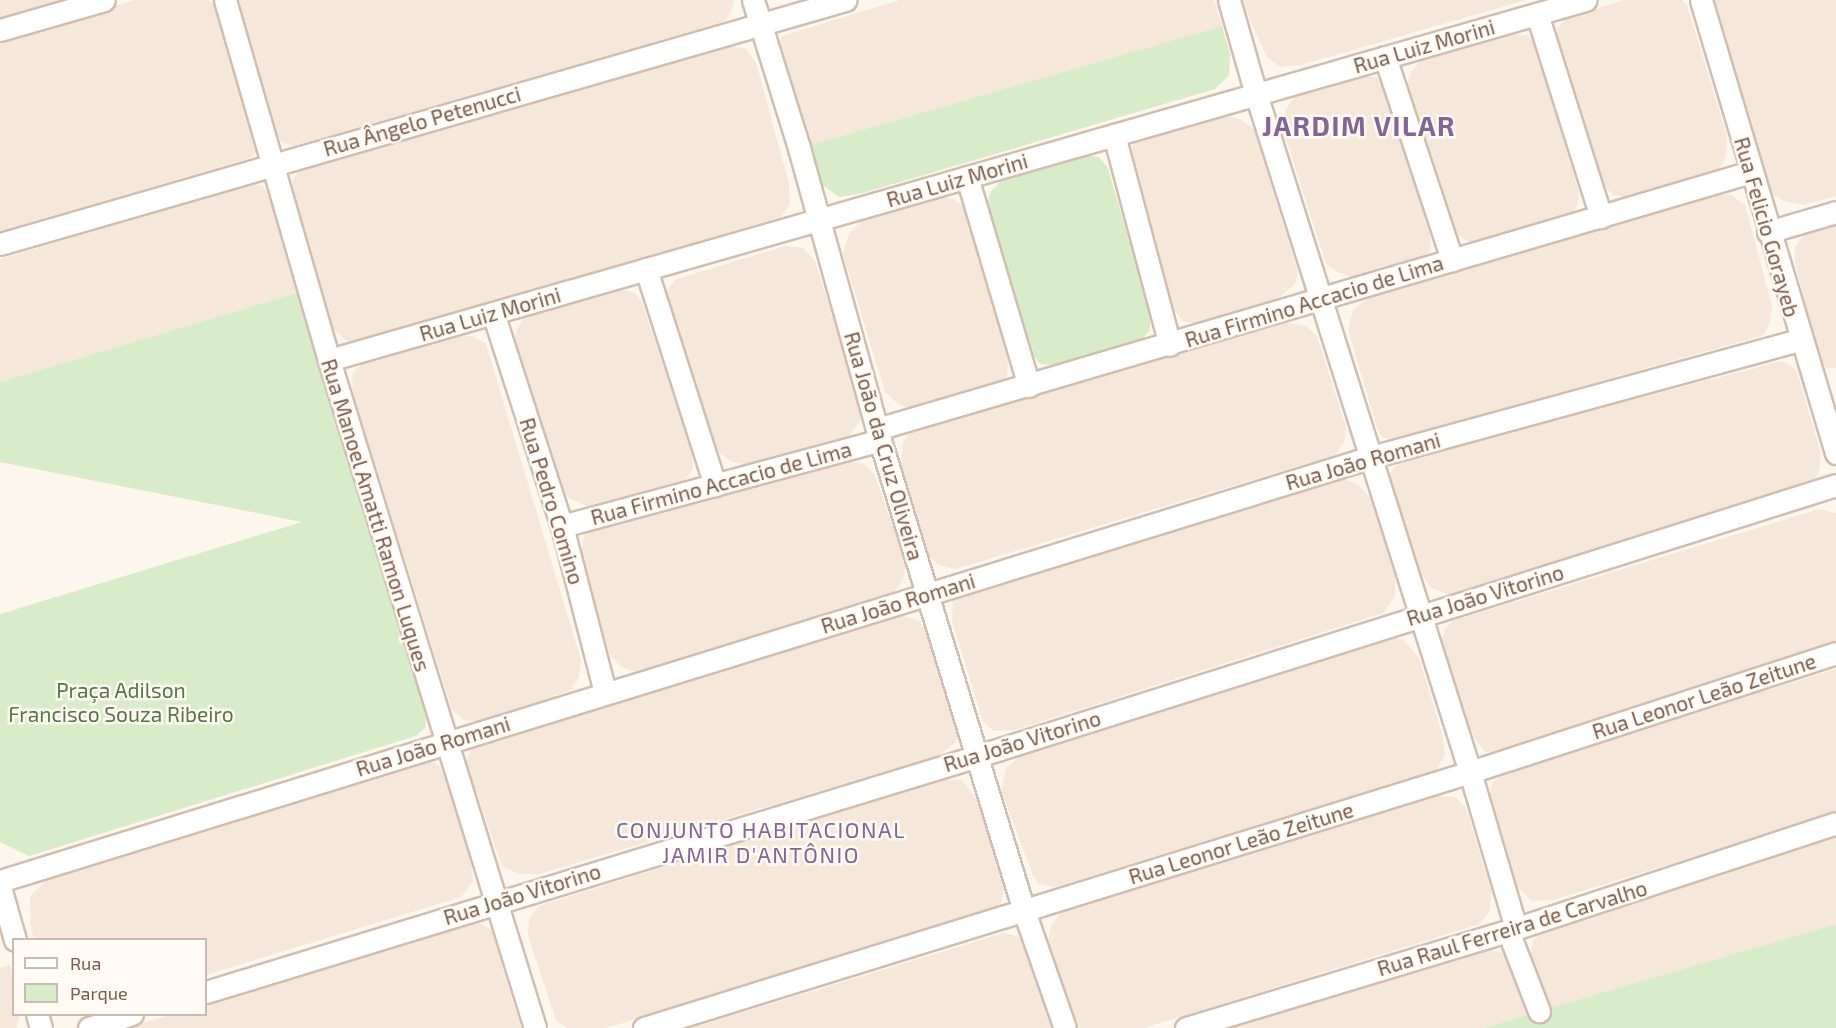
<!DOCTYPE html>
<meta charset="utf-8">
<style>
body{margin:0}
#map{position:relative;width:1836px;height:1028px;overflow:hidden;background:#fdf6ec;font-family:"Exo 2",sans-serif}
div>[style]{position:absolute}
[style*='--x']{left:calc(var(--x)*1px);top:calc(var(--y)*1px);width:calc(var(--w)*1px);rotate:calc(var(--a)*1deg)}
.residential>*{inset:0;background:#f5e8da}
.green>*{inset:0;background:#d8ecc9}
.roads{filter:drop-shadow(2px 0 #d1beb0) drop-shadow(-2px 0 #d1beb0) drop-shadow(0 2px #d1beb0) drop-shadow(0 -2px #d1beb0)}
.street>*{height:21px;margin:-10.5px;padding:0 10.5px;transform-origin:10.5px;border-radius:10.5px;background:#fff}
span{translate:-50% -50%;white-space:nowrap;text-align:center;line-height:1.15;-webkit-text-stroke:5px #fffaf3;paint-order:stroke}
.street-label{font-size:21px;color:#7a5c4d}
.park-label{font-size:21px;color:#537a41}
.neighbourhood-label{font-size:22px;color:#846695;letter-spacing:1.5px}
.district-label{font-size:27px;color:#846695;font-weight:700;letter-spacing:1.5px}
.legend{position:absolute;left:12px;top:938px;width:195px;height:78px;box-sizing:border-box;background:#fffaf3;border:2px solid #cabbb1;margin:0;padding:8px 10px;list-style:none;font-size:18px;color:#7a5c4d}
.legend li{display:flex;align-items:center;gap:12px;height:30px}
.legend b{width:30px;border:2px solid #cabbb1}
</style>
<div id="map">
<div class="residential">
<div style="clip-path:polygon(0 0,65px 0,0 19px)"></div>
<div style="clip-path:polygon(135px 0,208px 0,215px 6px,257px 152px,247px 159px,0 231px,0 39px)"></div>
<div style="clip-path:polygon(239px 0,734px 0,731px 13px,723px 22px,294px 146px,283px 143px,275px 136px)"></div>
<div style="clip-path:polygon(900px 0,1214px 0,1222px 26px,810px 145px,780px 46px,782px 36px)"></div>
<div style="clip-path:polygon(1244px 0,1526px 0,1301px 65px,1280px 67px,1267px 57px,1249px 18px)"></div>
<div style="clip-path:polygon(1623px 0,1682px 0,1687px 5px,1727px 136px,1726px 157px,1719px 169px,1625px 197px,1613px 195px,1603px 185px,1556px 37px,1558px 27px,1567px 18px)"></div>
<div style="clip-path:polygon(1714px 0,1836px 0,1836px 196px,1804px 205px,1784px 201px,1771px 193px)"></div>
<div style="clip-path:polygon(1507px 34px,1527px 35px,1534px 43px,1579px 192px,1577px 206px,1572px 213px,1481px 243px,1467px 241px,1455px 232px,1405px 89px,1411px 72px,1419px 62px)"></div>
<div style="clip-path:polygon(731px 47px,745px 48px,756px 62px,789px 184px,790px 204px,781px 217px,374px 338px,347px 341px,334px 330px,318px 287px,290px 195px,293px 180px,301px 165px)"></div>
<div style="clip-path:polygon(1356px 76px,1376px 77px,1383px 82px,1430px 235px,1431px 248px,1425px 256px,1352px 277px,1337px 272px,1326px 264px,1283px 129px,1286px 109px,1299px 91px)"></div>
<div style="clip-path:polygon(1226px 116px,1239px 119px,1254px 129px,1298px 272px,1295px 284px,1280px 297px,1203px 324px,1184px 322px,1173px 309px,1130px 155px,1133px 144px,1143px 137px)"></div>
<div style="clip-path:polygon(252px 185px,262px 185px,270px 197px,300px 292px,0 382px,0 259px)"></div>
<div style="clip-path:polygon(1730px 194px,1745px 205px,1772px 306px,1770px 323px,1764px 335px,1394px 439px,1383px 438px,1377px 428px,1348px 329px,1353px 310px,1371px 296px,1709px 196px)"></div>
<div style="clip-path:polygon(937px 197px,954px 199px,966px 208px,1008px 361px,1007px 376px,1002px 384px,915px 411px,898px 404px,885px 392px,843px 254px,849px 234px,863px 219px)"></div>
<div style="clip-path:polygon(1836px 222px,1836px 368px,1827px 368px,1819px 362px,1795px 262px,1795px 247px,1807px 231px)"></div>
<div style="clip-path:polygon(786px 246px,803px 248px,815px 261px,861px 405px,860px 421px,849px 436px,749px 465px,732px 462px,718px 452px,666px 299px,669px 288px,676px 279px)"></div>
<div style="clip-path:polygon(620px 289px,635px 293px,642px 302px,691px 450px,693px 468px,685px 480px,587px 506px,569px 498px,557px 483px,514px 344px,517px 329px,524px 318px)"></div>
<div style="clip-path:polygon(1287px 323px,1306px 326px,1317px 336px,1346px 428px,1344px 443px,1335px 455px,955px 569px,938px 565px,929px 555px,901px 467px,903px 443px,914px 426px)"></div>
<div style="clip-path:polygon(456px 336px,473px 336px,486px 344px,581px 660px,579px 677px,571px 690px,482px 723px,464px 720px,452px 710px,352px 390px,353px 372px,366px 360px)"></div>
<div style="clip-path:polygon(1782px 361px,1794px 368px,1798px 375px,1820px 451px,1820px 468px,1815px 480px,1450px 595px,1431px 588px,1418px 569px,1389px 493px,1388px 476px,1401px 460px)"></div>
<div style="clip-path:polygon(846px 460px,866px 465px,875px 476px,906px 563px,903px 580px,894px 592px,636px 672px,621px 667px,609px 653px,581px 555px,584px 536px,591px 530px)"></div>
<div style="clip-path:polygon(1341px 478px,1357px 484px,1370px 497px,1395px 576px,1395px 596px,1383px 613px,1015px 730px,993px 731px,983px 721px,952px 621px,953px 600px,979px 587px)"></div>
<div style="clip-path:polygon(1819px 509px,1836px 513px,1836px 645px,1503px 753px,1485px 752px,1471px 733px,1441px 643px,1445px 629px,1452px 621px)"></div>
<div style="clip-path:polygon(902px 616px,918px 620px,927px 631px,960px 732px,955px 743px,937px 756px,539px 874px,519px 874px,502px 866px,466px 762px,471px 748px,483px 740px)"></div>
<div style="clip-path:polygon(1386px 636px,1404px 640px,1419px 658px,1443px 737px,1445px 754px,1437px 770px,1055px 887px,1039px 884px,1033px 876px,1001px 790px,1006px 768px,1026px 751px)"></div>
<div style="clip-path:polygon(1836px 669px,1836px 813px,1553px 900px,1532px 901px,1518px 888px,1489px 802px,1492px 783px,1510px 770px)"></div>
<div style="clip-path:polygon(422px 759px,432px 761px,441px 768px,471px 857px,473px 882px,461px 897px,206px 975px,206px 940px,34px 939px,31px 930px,30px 896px,50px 877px)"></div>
<div style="clip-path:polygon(944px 779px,962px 780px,980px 804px,1005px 887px,1000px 904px,994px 911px,606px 1028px,567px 1028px,556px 1020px,528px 936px,529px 919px,539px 906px)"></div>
<div style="clip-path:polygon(1433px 796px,1455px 797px,1466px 808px,1491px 890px,1490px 910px,1480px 924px,1144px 1028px,1080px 1028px,1047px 949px,1051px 926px,1065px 907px)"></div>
<div style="clip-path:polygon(1836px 834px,1836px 924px,1549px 1008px,1530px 954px,1533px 941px,1544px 929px)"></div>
<div style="clip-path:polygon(479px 923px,492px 930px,521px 1028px,126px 1028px,170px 1015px,206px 1014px,206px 1004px,462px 926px)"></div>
<div style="clip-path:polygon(1004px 933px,1019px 937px,1028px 953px,1051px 1028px,691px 1028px)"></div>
<div style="clip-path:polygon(1483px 948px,1504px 953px,1513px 966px,1529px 1014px,1484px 1028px,1222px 1028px)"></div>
<div style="clip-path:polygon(10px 965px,13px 978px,14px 1014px,20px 1015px,16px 1028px,0 1028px,0 968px)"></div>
</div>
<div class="green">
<div style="clip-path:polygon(1222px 26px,1230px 55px,1229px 75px,1215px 89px,863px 193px,839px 197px,821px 184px,810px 145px)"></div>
<div style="clip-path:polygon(1084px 155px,1099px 157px,1108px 168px,1150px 313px,1150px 330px,1139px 343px,1054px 365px,1040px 364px,1026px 345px,986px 206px,991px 191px,1003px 179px)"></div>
<div style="clip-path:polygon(300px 292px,426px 717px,425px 728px,416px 736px,29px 856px,0 842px,0 614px,302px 522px,0 462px,0 382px)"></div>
<div style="clip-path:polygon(1836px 924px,1836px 1028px,1484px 1028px,1539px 1011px)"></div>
</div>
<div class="roads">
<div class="street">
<div style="--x:225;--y:0;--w:375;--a:73.9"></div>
<div style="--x:329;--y:360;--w:699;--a:72.86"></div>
<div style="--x:753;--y:0;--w:155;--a:72.7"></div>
<div style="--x:799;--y:148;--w:303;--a:74.5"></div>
<div style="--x:880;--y:440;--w:493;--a:73"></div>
<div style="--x:1024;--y:911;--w:124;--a:70.7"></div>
<div style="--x:1229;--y:0;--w:98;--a:74"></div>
<div style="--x:1256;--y:94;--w:711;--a:72.48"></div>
<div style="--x:1470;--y:772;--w:163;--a:73.6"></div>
<div style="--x:1701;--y:0;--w:473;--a:73.4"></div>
<div style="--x:1537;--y:14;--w:213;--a:72.5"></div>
<div style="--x:0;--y:30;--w:108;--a:-16.1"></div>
<div style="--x:1385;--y:57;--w:214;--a:71.7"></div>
<div style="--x:1114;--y:135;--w:217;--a:75.1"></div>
<div style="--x:967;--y:177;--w:218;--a:73.5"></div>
<div style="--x:1768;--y:232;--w:71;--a:-16.4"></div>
<div style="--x:0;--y:244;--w:880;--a:-16.11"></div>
<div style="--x:646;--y:269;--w:227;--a:72.3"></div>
<div style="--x:493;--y:313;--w:224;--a:72.1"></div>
<div style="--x:562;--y:526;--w:171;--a:75.5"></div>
<div style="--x:329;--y:360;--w:1307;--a:-15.99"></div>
<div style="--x:877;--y:429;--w:911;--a:-16.39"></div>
<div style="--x:562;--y:526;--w:329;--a:-15.1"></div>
<div style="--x:0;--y:881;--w:1435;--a:-17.18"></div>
<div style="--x:1371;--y:457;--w:445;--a:-15.3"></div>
<div style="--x:0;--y:887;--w:55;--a:74.2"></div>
<div style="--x:1508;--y:931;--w:86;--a:68.8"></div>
<div style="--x:206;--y:992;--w:807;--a:-17"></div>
<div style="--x:978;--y:756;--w:900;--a:-17.53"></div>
<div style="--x:37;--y:1014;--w:15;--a:74"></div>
<div style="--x:89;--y:1028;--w:45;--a:-18"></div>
<div style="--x:644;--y:1028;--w:865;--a:-17.22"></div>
<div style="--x:1470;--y:772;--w:385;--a:-18"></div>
<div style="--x:1186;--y:1028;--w:336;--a:-16.8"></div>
<div style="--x:1508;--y:931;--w:345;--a:-18.2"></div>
</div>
</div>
<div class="street-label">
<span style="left:1424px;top:46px;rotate:-16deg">Rua Luiz Morini</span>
<span style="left:422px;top:121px;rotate:-16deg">Rua Ângelo Petenucci</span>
<span style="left:957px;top:180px;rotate:-16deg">Rua Luiz Morini</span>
<span style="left:1767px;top:227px;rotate:74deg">Rua Felicio Gorayeb</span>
<span style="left:1314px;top:301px;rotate:-17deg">Rua Firmino Accacio de Lima</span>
<span style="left:490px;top:314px;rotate:-16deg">Rua Luiz Morini</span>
<span style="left:884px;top:446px;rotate:74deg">Rua João da Cruz Oliveira</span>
<span style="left:1363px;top:461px;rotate:-16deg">Rua João Romani</span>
<span style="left:721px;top:483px;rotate:-15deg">Rua Firmino Accacio de Lima</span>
<span style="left:552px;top:501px;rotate:73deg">Rua Pedro Comino</span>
<span style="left:376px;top:515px;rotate:73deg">Rua Manoel Amatti Ramon Luques</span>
<span style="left:1485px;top:595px;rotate:-17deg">Rua João Vitorino</span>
<span style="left:898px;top:603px;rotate:-17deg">Rua João Romani</span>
<span style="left:1704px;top:696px;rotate:-18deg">Rua Leonor Leão Zeitune</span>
<span style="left:1022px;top:741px;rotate:-17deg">Rua João Vitorino</span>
<span style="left:433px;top:746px;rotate:-17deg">Rua João Romani</span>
<span style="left:1241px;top:843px;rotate:-17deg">Rua Leonor Leão Zeitune</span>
<span style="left:522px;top:894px;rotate:-17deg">Rua João Vitorino</span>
<span style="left:1512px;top:928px;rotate:-17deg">Rua Raul Ferreira de Carvalho</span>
</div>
<div class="park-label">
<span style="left:121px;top:702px">Praça Adilson<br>Francisco Souza Ribeiro</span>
</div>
<div class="neighbourhood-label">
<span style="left:761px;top:842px">CONJUNTO HABITACIONAL<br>JAMIR D'ANTÔNIO</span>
</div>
<div class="district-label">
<span style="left:1359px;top:126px">JARDIM VILAR</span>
</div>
<ul class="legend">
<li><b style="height:8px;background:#fff"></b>Rua</li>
<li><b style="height:16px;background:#d8ecc9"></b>Parque</li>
</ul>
</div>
